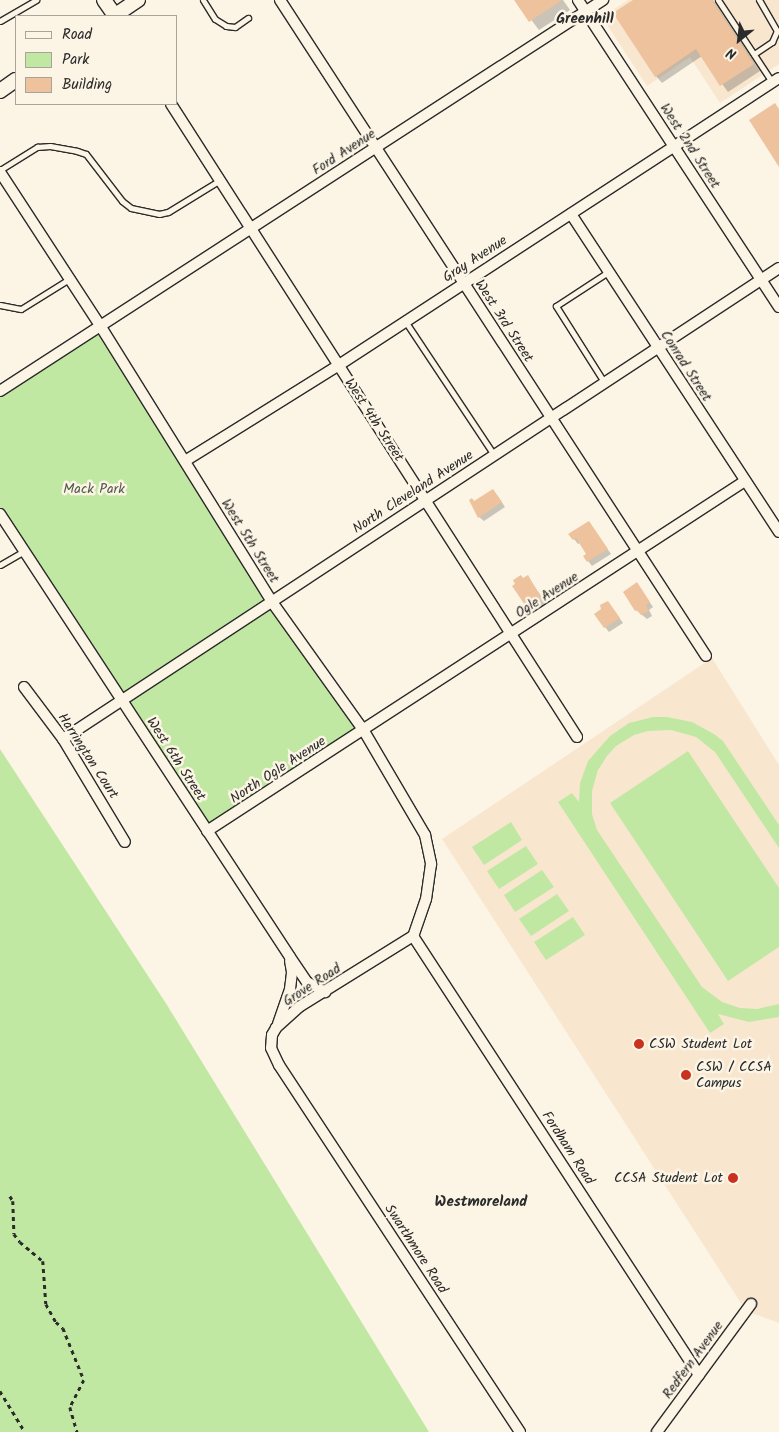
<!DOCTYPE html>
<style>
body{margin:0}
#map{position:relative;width:779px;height:1432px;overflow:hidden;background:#fcf5e5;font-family:Kalam,sans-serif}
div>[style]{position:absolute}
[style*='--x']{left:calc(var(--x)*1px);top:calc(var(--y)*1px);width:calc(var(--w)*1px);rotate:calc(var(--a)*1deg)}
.built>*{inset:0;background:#f8e6cf}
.green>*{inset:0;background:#c1e8a3}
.shadow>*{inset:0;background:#0003}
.building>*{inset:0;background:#edc29d}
.path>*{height:2.5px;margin-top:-1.25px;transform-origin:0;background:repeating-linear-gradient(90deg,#2b2b2b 0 4px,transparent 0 8px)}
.roads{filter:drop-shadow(1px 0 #2b2b2b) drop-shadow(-1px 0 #2b2b2b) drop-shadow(0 1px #2b2b2b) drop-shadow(0 -1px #2b2b2b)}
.service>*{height:5px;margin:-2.5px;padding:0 2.5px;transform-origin:2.5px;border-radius:2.5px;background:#fcf5e5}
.minor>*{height:10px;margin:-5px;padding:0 5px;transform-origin:5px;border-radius:5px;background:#fcf5e5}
.tertiary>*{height:14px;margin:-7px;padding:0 7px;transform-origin:7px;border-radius:7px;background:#fcf5e5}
.dots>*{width:14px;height:14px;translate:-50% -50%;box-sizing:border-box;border:2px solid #fcf5e5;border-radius:50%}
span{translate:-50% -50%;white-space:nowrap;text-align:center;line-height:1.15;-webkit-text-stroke:5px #fcf5e5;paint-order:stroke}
.street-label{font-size:14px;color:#2b2b2b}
.park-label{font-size:14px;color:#505a49}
.poi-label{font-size:14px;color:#2b2b2b}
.left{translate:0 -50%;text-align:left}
.right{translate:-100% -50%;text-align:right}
.neighbourhood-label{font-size:15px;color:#2b2b2b;font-weight:700}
.legend{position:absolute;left:15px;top:15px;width:162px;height:90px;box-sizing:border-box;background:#fcf5e5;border:1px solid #a8a49b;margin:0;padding:6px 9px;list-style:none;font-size:15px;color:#2b2b2b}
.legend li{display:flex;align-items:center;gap:10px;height:25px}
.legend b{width:25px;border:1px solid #a8a49b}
.north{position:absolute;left:714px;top:15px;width:50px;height:50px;-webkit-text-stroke:4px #fcf5e5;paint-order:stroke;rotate:209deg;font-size:14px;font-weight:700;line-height:20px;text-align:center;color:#2b2b2b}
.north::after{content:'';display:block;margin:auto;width:18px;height:22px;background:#2b2b2b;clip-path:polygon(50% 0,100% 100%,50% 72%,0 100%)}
</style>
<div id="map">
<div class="built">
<div style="clip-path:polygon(628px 0,779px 0,779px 64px,720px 103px,690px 57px,647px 86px,602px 17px)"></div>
<div style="clip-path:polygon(712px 658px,779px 765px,779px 1323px,746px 1311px,442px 839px)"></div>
</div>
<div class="green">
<div style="clip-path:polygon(101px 327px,272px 602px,364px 731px,207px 831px,0 514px,0 391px)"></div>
<div style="clip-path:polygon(653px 717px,667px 717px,692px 722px,714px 734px,723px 741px,779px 825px,779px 848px,715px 752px,696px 737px,671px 730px,648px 731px,634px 735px,616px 746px,607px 756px,598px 770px,592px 791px,592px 814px,597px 830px,702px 987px,722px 1002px,740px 1008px,757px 1009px,779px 1004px,779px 1017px,749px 1022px,718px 1014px,724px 1024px,710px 1033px,558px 802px,572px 793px,579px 802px,580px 783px,588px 761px,610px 736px,629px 723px)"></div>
<div style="clip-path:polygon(0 749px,167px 1005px,429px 1432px,0 1432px)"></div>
<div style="clip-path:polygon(688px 751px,779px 888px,779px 947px,728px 981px,610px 803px)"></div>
<div style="clip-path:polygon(511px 822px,522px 840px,484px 865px,472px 847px)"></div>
<div style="clip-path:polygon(526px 846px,538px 864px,499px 889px,487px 871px)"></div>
<div style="clip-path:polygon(542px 870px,554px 887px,515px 912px,504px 895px)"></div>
<div style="clip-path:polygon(557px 894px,569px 911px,531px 936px,519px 919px)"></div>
<div style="clip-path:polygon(573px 917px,585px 935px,546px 960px,534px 942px)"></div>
</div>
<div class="shadow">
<div style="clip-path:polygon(516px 0,563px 0,570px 10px,539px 30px)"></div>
<div style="clip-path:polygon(635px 0,713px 0,760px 71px,728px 92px,702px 56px,662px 83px,656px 76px)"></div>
<div style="clip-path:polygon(497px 495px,505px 507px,484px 521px,479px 517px)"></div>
<div style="clip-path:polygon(588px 522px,611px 554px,592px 566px,585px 557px,588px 554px,580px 543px,578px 544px,570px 534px)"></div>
<div style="clip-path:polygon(528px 577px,546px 603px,532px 612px,528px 607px,524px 579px)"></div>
<div style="clip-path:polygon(637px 584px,653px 607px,649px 610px,652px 616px,647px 619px,636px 610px)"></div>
<div style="clip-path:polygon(608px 602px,623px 623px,609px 632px,605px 627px)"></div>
</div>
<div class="building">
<div style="clip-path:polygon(514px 0,562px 0,529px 22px)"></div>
<div style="clip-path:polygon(633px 0,712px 0,754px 64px,720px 86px,696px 49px,655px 77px,613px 13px)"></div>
<div style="clip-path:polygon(775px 103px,779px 109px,779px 167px,749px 120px)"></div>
<div style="clip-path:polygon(493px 489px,502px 502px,478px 518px,469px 500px,472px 498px,474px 501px)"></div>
<div style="clip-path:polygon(589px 521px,608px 549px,587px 562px,583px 556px,586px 554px,576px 538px,573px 540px,568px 534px)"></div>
<div style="clip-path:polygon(521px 575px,523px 578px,528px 575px,542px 599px,527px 608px,512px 586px,515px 584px,513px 580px)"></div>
<div style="clip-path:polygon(637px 582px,650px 602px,646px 605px,649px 611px,641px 615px,637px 610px,635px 611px,623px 592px)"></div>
<div style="clip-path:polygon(608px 601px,620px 618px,604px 628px,594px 614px,601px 609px,600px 605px)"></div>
</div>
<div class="path">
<div style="--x:10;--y:1196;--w:6;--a:59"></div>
<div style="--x:13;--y:1201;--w:33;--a:88"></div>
<div style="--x:14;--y:1234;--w:10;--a:53"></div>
<div style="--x:20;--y:1242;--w:30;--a:40"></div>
<div style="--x:43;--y:1261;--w:43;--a:86"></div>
<div style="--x:46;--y:1304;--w:21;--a:61"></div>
<div style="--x:56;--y:1322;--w:9;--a:41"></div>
<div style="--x:63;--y:1328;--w:56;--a:68"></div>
<div style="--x:84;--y:1380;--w:30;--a:117"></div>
<div style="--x:70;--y:1407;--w:26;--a:74"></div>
<div style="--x:0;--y:1391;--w:48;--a:58.6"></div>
</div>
<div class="roads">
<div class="service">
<div style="--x:203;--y:0;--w:22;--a:58"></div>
<div style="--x:215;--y:19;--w:13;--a:32"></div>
<div style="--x:226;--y:26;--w:9;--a:6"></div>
<div style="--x:235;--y:27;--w:16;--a:-35"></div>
<div style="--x:718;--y:0;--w:98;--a:56.6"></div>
<div style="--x:0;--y:21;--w:42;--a:-30.3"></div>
<div style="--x:754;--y:54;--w:22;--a:-34"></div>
<div style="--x:772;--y:42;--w:12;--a:-66"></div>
<div style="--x:777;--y:31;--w:36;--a:-120"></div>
<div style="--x:0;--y:170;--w:44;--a:-31.9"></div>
<div style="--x:37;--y:147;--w:13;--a:-4"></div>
<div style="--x:50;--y:146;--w:27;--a:10"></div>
<div style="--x:77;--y:151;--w:9;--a:18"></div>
<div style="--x:86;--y:154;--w:59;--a:52.5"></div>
<div style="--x:122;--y:201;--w:11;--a:38"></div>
<div style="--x:131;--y:208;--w:29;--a:12"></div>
<div style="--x:159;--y:214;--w:9;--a:-13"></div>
<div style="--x:168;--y:212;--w:61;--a:-31.6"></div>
<div style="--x:0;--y:305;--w:21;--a:11"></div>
<div style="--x:21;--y:309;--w:57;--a:-32"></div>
<div style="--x:405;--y:321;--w:161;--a:56.4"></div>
<div style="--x:604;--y:382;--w:90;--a:-122.3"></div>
<div style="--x:556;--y:306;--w:62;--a:-33.2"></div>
<div style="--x:0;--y:565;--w:28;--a:-30"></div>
</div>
<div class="minor">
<div style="--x:280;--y:0;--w:782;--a:57"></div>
<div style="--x:578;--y:0;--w:367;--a:56.8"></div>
<div style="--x:171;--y:104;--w:752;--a:57.32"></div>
<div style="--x:0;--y:172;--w:185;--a:56.9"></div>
<div style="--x:101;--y:327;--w:324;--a:58.1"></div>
<div style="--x:272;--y:602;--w:158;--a:54.5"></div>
<div style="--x:364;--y:731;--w:121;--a:59.6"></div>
<div style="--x:425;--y:835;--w:30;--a:78"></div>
<div style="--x:431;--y:864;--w:35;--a:98"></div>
<div style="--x:426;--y:899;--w:39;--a:109"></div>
<div style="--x:571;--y:214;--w:380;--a:56.8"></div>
<div style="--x:0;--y:391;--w:719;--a:-32.96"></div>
<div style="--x:185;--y:461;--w:181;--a:-31.9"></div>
<div style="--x:339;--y:365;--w:525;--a:-33.12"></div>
<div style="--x:0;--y:514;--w:529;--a:56.79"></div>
<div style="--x:290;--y:957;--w:30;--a:56"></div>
<div style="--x:307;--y:982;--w:21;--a:29"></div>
<div style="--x:24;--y:687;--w:65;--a:53.1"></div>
<div style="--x:63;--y:739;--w:120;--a:59"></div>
<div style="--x:63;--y:739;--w:857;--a:-33.34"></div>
<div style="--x:207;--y:831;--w:642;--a:-33.05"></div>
<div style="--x:413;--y:936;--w:134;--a:148.1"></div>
<div style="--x:299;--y:1007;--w:31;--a:138"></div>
<div style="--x:276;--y:1028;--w:8;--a:120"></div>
<div style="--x:272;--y:1035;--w:13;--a:94"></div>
<div style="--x:271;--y:1048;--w:19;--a:65"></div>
<div style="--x:279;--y:1065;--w:439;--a:56.7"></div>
<div style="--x:413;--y:936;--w:524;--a:56.92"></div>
<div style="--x:278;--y:1024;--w:37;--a:-71"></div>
<div style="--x:290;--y:989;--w:17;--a:-83"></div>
<div style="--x:292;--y:972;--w:11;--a:-100"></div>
<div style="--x:657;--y:1432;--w:159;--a:-53.7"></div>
</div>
<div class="tertiary">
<div style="--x:104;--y:0;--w:19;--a:55"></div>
<div style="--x:114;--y:16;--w:29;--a:-34"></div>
<div style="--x:0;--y:91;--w:19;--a:-35"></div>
</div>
</div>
<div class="dots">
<div style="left:639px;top:1044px;background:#c8321e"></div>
<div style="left:686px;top:1075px;background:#c8321e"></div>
<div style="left:733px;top:1178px;background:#c8321e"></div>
</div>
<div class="street-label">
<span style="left:690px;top:146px;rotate:57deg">West 2nd Street</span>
<span style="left:344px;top:152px;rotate:-33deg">Ford Avenue</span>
<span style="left:475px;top:259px;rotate:-33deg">Gray Avenue</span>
<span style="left:504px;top:321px;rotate:57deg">West 3rd Street</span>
<span style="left:686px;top:366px;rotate:57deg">Conrad Street</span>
<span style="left:374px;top:420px;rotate:57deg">West 4th Street</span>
<span style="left:413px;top:492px;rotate:-33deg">North Cleveland Avenue</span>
<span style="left:250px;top:541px;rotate:58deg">West 5th Street</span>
<span style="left:547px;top:595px;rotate:-33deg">Ogle Avenue</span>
<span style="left:88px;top:756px;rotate:57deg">Harrington Court</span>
<span style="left:176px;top:759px;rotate:57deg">West 6th Street</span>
<span style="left:278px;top:770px;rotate:-33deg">North Ogle Avenue</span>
<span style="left:312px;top:985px;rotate:-33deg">Grove Road</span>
<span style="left:568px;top:1148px;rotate:57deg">Fordham Road</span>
<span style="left:416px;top:1249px;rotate:57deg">Swarthmore Road</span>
<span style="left:693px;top:1360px;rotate:-54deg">Redfern Avenue</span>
</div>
<div class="park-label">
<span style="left:94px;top:489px">Mack Park</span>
</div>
<div class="poi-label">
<span class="left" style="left:649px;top:1044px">CSW Student Lot</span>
<span class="left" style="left:696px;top:1075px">CSW / CCSA<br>Campus</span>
<span class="right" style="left:723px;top:1178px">CCSA Student Lot</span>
</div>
<div class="neighbourhood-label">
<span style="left:585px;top:20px">Greenhill</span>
<span style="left:481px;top:1203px">Westmoreland</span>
</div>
<ul class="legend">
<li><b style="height:6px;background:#fcf5e5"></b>Road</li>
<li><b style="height:14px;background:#c1e8a3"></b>Park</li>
<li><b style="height:14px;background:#edc29d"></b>Building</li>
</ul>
<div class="north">N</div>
</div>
